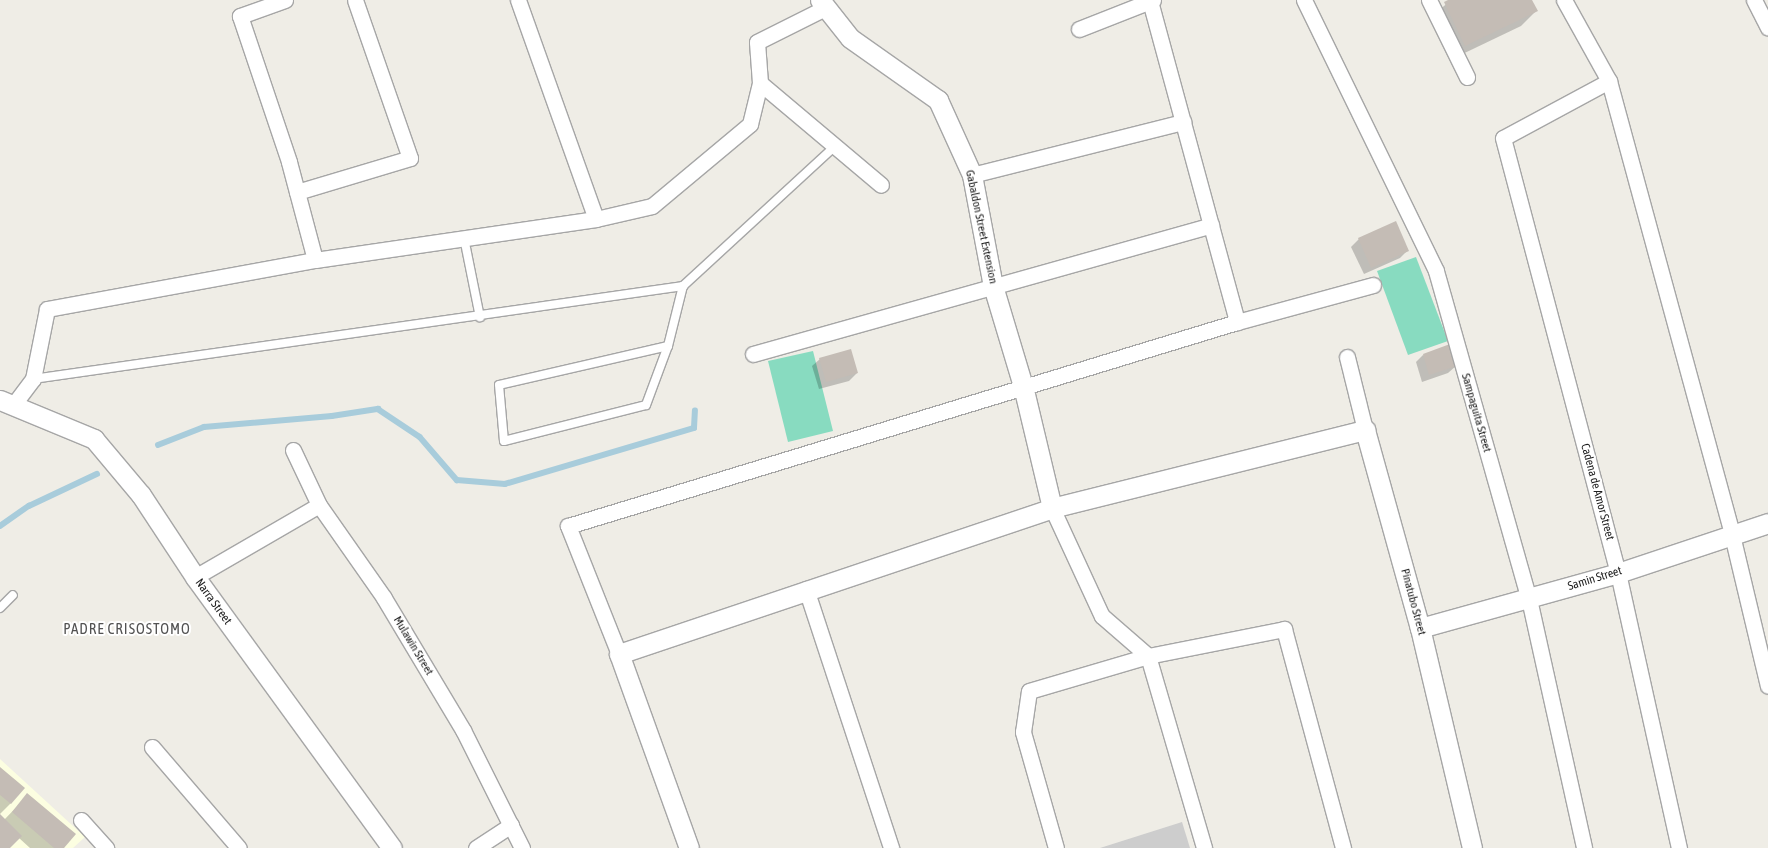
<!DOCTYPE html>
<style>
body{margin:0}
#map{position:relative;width:1768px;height:848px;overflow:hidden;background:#efede6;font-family:"Asap Condensed",sans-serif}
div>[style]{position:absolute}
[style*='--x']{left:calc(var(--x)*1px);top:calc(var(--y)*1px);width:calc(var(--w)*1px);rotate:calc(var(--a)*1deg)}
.education>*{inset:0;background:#fcfee1}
.religious>*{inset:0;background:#cdcdcd}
.pitch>*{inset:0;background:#88dbc0}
.shadow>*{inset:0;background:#0003}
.stream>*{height:5.5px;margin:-2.75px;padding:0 2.75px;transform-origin:2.75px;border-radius:2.75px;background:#a8ccdb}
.building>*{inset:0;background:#c4bcb5}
.roads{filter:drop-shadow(1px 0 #a6a6a6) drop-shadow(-1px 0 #a6a6a6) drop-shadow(0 1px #a6a6a6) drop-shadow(0 -1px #a6a6a6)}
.service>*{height:8px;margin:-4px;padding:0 4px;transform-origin:4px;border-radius:4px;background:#fff}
.minor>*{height:15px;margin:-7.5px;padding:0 7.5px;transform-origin:7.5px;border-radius:7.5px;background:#fff}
.tertiary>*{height:19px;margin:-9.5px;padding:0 9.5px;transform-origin:9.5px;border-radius:9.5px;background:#fff}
span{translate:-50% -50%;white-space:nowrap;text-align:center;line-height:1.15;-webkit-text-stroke:4px #fff;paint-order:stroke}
.street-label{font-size:12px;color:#1f1f1f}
.quarter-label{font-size:15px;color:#525252;letter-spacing:1px}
</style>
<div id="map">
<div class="education">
<div style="clip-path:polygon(0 759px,85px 837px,73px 848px,0 848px)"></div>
</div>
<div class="religious">
<div style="clip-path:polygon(1182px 822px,1190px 848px,1100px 848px)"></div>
</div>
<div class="pitch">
<div style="clip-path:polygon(1416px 257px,1448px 341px,1408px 355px,1377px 271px)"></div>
<div style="clip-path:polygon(813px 351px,833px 431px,788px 442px,768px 361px)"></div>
</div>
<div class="shadow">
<div style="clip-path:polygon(1451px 0,1531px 0,1536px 11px,1521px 26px,1450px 60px,1430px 18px)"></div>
<div style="clip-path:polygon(1395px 223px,1408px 250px,1400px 258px,1364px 274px,1351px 247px,1359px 239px)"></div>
<div style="clip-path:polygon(1423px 355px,1456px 366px,1448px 373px,1422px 382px,1416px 362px)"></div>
<div style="clip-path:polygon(820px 359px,857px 373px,849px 381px,819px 389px,812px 366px)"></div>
<div style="clip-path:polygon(0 768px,11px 803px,0 814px)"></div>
<div style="clip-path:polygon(28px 795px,62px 848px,30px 848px,19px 838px,9px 848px,0 848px,0 816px,4px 820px)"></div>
</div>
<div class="stream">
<div style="--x:158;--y:445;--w:49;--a:-21.4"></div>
<div style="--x:204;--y:427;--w:128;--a:-4.9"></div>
<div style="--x:332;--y:416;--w:47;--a:-8.7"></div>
<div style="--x:378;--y:409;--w:50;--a:33.7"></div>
<div style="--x:420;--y:437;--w:57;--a:49.3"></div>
<div style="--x:457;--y:480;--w:48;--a:4.8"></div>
<div style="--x:505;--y:484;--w:197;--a:-16.5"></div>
<div style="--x:694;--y:428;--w:17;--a:-87"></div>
<div style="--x:0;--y:526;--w:35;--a:-35"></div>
<div style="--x:29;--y:506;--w:75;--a:-25.2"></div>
</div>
<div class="building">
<div style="clip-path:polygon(1448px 0,1532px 0,1538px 11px,1465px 46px,1444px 2px)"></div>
<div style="clip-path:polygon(1396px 221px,1409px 251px,1371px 268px,1358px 238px)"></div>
<div style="clip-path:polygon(1450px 344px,1457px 366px,1429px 375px,1423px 354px)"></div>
<div style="clip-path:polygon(851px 349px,858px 373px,826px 382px,819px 358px)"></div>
<div style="clip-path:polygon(0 767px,25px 788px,11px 804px,0 795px)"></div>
<div style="clip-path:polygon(27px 793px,76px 834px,64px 848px,54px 848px,12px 812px)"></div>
<div style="clip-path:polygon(0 814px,22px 836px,10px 848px,0 848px)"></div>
</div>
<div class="roads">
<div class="service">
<div style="--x:464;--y:238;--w:81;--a:78.6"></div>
<div style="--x:668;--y:346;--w:173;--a:167"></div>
<div style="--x:499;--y:385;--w:56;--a:84.9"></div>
<div style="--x:504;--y:441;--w:146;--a:-14.2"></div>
<div style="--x:646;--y:405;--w:63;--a:-69.6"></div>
<div style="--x:668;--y:346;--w:62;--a:-76"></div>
<div style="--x:33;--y:379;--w:657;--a:-8.14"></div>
<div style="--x:683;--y:286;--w:204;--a:-42.6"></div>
<div style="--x:0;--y:608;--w:18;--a:-45"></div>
</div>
<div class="minor">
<div style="--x:285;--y:0;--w:48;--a:160.4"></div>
<div style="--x:240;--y:16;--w:154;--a:71.4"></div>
<div style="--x:289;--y:162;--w:101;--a:75.1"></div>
<div style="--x:518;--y:0;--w:232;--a:70.4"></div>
<div style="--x:1153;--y:0;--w:3;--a:162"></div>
<div style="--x:1150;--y:1;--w:333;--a:74.8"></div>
<div style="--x:1304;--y:0;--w:301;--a:64"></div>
<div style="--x:1436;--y:271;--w:341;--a:74.2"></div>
<div style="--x:1529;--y:599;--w:255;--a:77.5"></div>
<div style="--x:1429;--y:0;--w:86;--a:63.7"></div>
<div style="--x:1564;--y:0;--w:93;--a:60.9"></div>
<div style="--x:1609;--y:81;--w:470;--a:74.8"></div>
<div style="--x:1732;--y:535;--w:155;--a:76.6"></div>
<div style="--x:1754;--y:0;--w:31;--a:63"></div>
<div style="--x:1079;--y:29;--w:76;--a:-21.5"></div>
<div style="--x:1609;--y:81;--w:120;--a:151.7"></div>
<div style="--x:1503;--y:138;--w:450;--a:75.2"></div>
<div style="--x:1618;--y:573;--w:282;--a:77.5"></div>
<div style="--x:760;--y:83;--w:158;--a:40.1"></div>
<div style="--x:972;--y:175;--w:218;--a:-14.1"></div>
<div style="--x:297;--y:192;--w:118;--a:-16.7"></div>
<div style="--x:410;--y:158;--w:167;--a:-109.2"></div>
<div style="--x:753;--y:354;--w:476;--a:-15.7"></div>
<div style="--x:1347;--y:357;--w:75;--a:76.1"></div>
<div style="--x:14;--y:404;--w:31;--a:-53"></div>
<div style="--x:33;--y:379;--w:71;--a:-78.7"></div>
<div style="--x:47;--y:309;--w:272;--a:-10.4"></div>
<div style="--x:315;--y:260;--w:284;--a:-8.3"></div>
<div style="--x:596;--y:219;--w:57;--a:-13.1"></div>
<div style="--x:652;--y:206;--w:128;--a:-39.9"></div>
<div style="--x:750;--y:124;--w:42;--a:-76.3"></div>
<div style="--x:760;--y:83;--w:41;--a:-94.2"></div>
<div style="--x:757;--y:42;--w:76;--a:-26.6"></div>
<div style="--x:293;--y:450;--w:61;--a:64.7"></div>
<div style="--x:319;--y:505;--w:113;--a:55"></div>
<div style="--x:384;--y:598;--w:154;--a:59.1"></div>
<div style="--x:463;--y:730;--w:132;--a:63.4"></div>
<div style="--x:1052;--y:508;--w:119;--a:65.2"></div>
<div style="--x:1102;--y:616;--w:61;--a:41"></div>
<div style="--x:1148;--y:656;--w:200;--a:73.7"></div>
<div style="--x:195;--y:577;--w:143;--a:-30.1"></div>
<div style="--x:806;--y:589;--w:273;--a:71.8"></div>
<div style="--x:619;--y:654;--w:138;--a:-111.7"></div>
<div style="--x:568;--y:526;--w:699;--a:-16.96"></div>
<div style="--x:1237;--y:322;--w:141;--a:-15.2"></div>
<div style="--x:152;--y:747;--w:133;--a:49.3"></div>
<div style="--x:81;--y:820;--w:38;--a:48"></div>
<div style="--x:476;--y:848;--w:42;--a:-33.3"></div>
<div style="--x:1056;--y:848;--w:121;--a:-105.9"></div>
<div style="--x:1023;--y:732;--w:41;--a:-81.7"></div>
<div style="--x:1029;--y:691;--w:124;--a:-16.4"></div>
<div style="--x:1148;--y:656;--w:139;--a:-11.2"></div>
<div style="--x:1284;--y:629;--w:227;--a:74.9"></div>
</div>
<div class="tertiary">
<div style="--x:820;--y:0;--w:48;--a:51.7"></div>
<div style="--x:850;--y:38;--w:108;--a:35.2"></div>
<div style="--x:938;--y:100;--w:82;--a:65.6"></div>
<div style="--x:972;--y:175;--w:113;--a:79.3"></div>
<div style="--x:993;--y:286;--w:104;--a:73.3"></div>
<div style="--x:1023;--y:386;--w:125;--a:76.6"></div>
<div style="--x:0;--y:400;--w:102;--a:22.5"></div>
<div style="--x:94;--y:439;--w:73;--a:50"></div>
<div style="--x:141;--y:495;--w:98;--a:56.6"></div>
<div style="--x:195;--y:577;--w:335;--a:54"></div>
<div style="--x:1420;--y:628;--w:205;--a:-15.5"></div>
<div style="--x:1618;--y:573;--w:158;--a:-18.4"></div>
<div style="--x:689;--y:848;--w:206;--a:-109.8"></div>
<div style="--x:619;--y:654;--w:457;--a:-18.6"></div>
<div style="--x:1052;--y:508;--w:323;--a:-14"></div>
<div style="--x:1365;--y:430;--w:205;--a:74.5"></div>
<div style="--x:1420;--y:628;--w:226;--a:76.7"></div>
</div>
</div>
<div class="street-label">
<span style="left:981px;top:227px;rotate:78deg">Gabaldon Street Extension</span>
<span style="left:1476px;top:413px;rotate:74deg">Sampaguita Street</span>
<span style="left:1597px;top:492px;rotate:75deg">Cadena de Amor Street</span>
<span style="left:1595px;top:579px;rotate:-17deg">Samin Street</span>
<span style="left:213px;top:602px;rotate:54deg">Narra Street</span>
<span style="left:1413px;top:602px;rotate:75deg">Pinatubo Street</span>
<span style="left:413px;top:646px;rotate:59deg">Mulawin Street</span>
</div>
<div class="quarter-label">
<span style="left:127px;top:629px">PADRE CRISOSTOMO</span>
</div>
</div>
